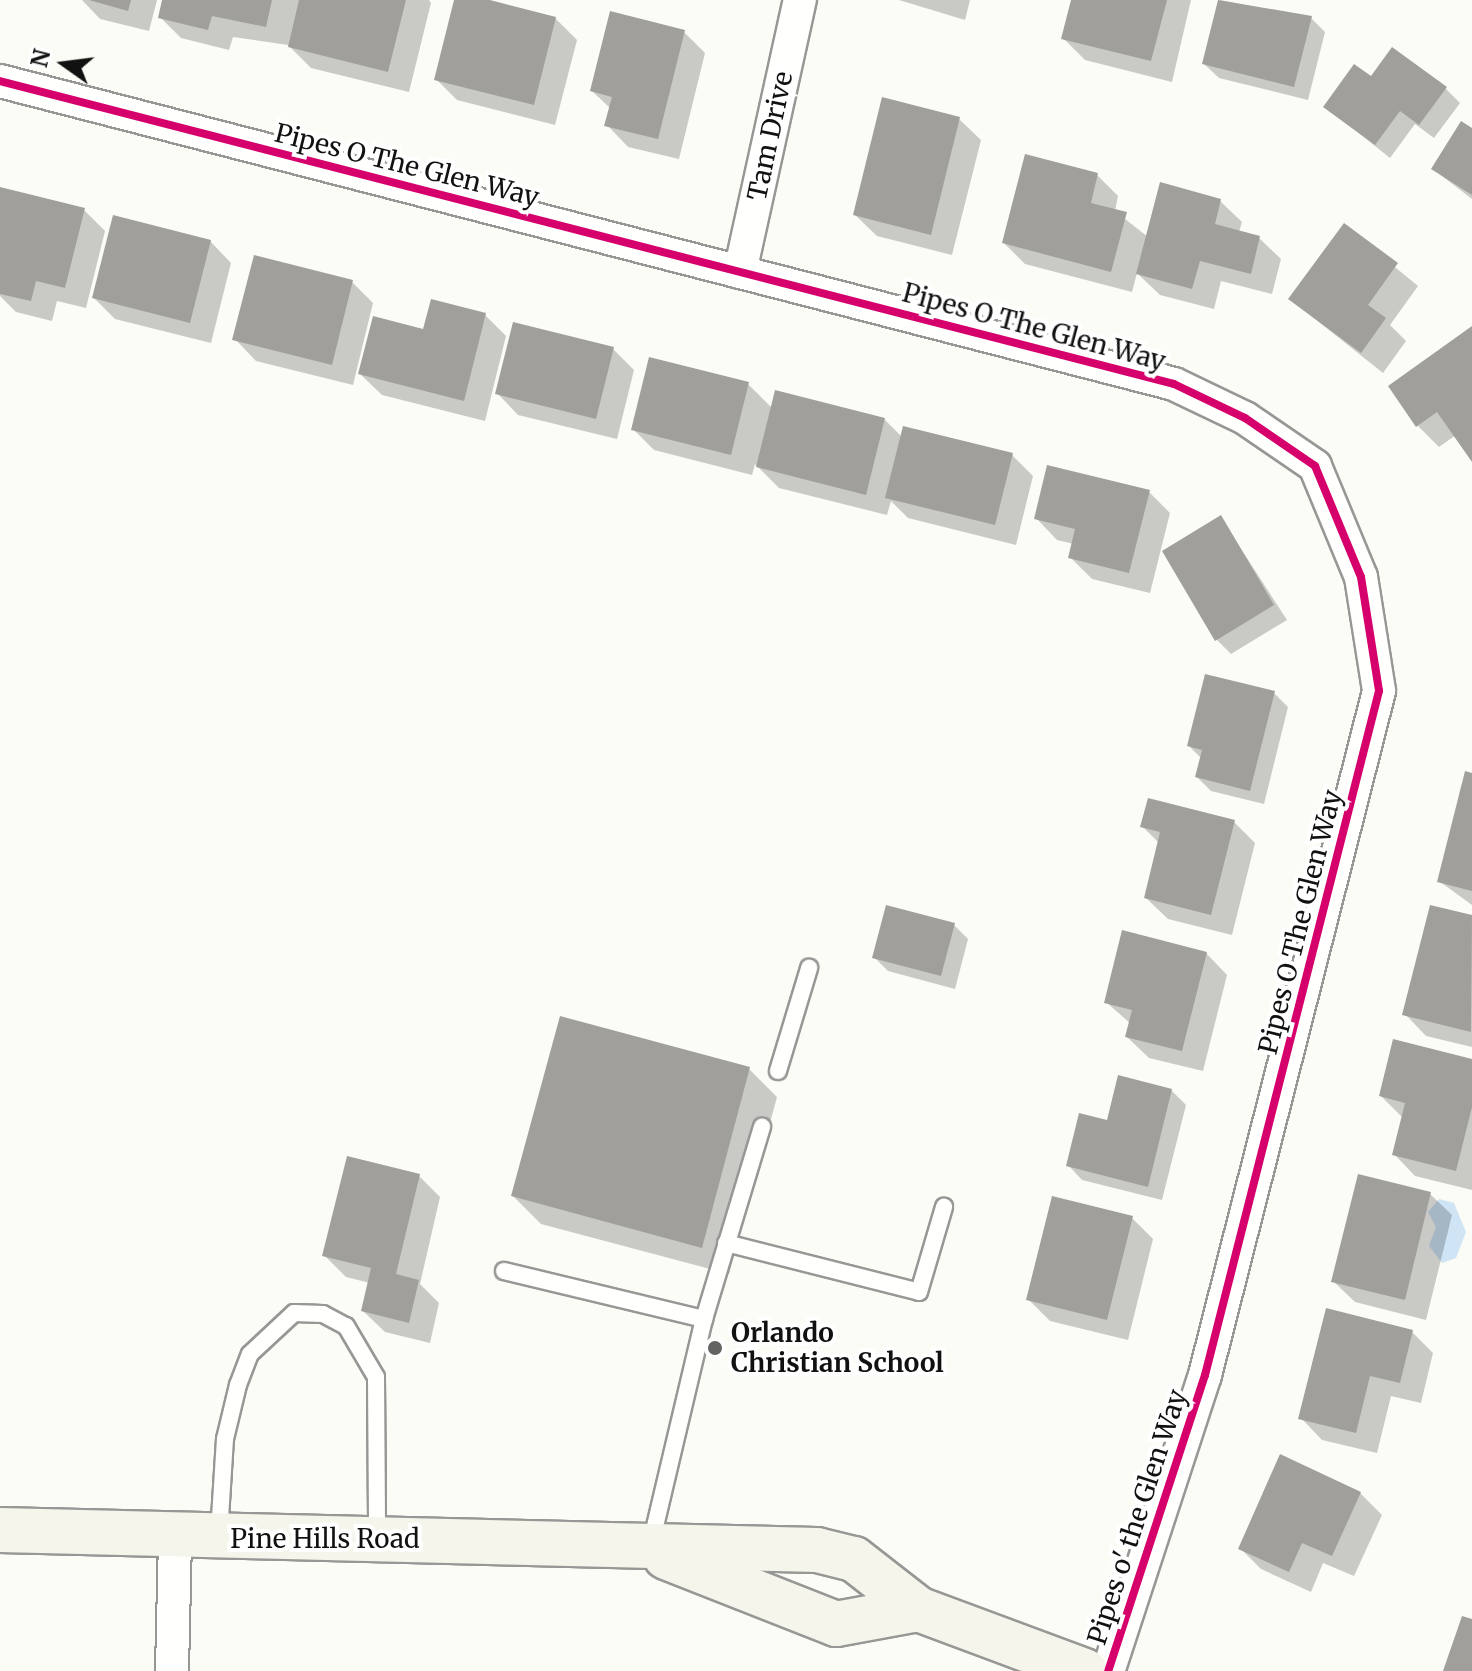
<!DOCTYPE html>
<style>
body{margin:0}
#map{position:relative;width:1472px;height:1671px;overflow:hidden;background:#fcfcf7;font-family:Merriweather,serif}
div>[style]{position:absolute}
[style*='--x']{left:calc(var(--x)*1px);top:calc(var(--y)*1px);width:calc(var(--w)*1px);rotate:calc(var(--a)*1deg)}
.water>*{inset:0;background:#cfe4f5}
.shadow>*{inset:0;background:#0003}
.building>*{inset:0;background:#a09f9c}
.roads{filter:drop-shadow(2px 0 #979795) drop-shadow(-2px 0 #979795) drop-shadow(0 2px #979795) drop-shadow(0 -2px #979795)}
.service>*{height:16px;margin:-8px;padding:0 8px;transform-origin:8px;border-radius:8px;background:#fffffe}
.minor>*{height:32px;margin:-16px;padding:0 16px;transform-origin:16px;border-radius:16px;background:#fffffe}
.secondary>*{height:44px;margin:-22px;padding:0 22px;transform-origin:22px;border-radius:22px;background:#f5f5ec}
.cycleway>*{height:8px;margin:-4px;padding:0 4px;transform-origin:4px;border-radius:4px;background:#d6006c}
.dots>*{width:22px;height:22px;translate:-50% -50%;box-sizing:border-box;border:4px solid #fff;border-radius:50%}
span{translate:-50% -50%;white-space:nowrap;text-align:center;line-height:1.15;-webkit-text-stroke:8px #fff;paint-order:stroke}
.street-label{font-size:26px;color:#111}
.poi-label{font-size:26px;color:#111;font-weight:700}
.left{translate:0 -50%;text-align:left}
.north{position:absolute;left:24px;top:24px;width:80px;height:80px;-webkit-text-stroke:6px #fff;paint-order:stroke;rotate:284deg;font-size:22px;font-weight:700;line-height:32px;text-align:center;color:#111}
.north::after{content:'';display:block;margin:auto;width:28px;height:36px;background:#111;clip-path:polygon(50% 0,100% 100%,50% 72%,0 100%)}
</style>
<div id="map">
<div class="water">
<div style="clip-path:polygon(1439px 1199px,1454px 1203px,1466px 1232px,1456px 1258px,1442px 1263px,1429px 1246px,1436px 1227px,1428px 1212px)"></div>
</div>
<div class="shadow">
<div style="clip-path:polygon(82px 0,157px 0,149px 31px,100px 19px)"></div>
<div style="clip-path:polygon(164px 0,429px 0,431px 3px,409px 92px,311px 68px,288px 45px,233px 37px,229px 50px,181px 38px,160px 17px)"></div>
<div style="clip-path:polygon(456px 0,555px 18px,577px 40px,555px 125px,457px 100px,436px 79px)"></div>
<div style="clip-path:polygon(899px 0,970px 0,965px 20px)"></div>
<div style="clip-path:polygon(1073px 0,1191px 0,1172px 82px,1085px 60px,1063px 38px)"></div>
<div style="clip-path:polygon(1220px 0,1311px 18px,1325px 32px,1308px 100px,1219px 78px,1204px 64px)"></div>
<div style="clip-path:polygon(684px 32px,705px 53px,679px 159px,628px 147px,607px 125px,611px 109px,592px 91px)"></div>
<div style="clip-path:polygon(1372px 79px,1446px 89px,1460px 103px,1434px 138px,1415px 124px,1390px 158px,1325px 106px)"></div>
<div style="clip-path:polygon(959px 119px,981px 140px,952px 255px,877px 236px,855px 215px)"></div>
<div style="clip-path:polygon(1472px 130px,1472px 199px,1433px 169px)"></div>
<div style="clip-path:polygon(1097px 175px,1118px 196px,1115px 211px,1148px 237px,1220px 201px,1242px 222px,1239px 232px,1259px 238px,1281px 259px,1272px 294px,1221px 281px,1214px 309px,1160px 295px,1137px 273px,1132px 292px,1025px 264px,1004px 243px)"></div>
<div style="clip-path:polygon(0 189px,84px 210px,105px 231px,86px 308px,57px 301px,52px 321px,16px 312px,0 296px)"></div>
<div style="clip-path:polygon(1345px 226px,1418px 286px,1390px 325px,1406px 341px,1383px 373px,1290px 299px)"></div>
<div style="clip-path:polygon(210px 241px,231px 263px,211px 343px,115px 319px,94px 298px)"></div>
<div style="clip-path:polygon(352px 282px,373px 303px,353px 385px,256px 361px,235px 339px)"></div>
<div style="clip-path:polygon(485px 315px,506px 336px,485px 421px,382px 395px,360px 374px,425px 331px)"></div>
<div style="clip-path:polygon(1472px 329px,1472px 458px,1456px 435px,1439px 447px,1418px 426px)"></div>
<div style="clip-path:polygon(613px 349px,634px 370px,617px 439px,518px 415px,497px 393px)"></div>
<div style="clip-path:polygon(748px 384px,772px 408px,884px 419px,902px 437px,1012px 455px,1033px 476px,1016px 545px,908px 518px,891px 501px,887px 515px,779px 488px,755px 464px,752px 475px,654px 450px,633px 429px)"></div>
<div style="clip-path:polygon(1149px 492px,1170px 513px,1150px 593px,1092px 579px,1070px 557px,1074px 544px,1057px 540px,1036px 518px)"></div>
<div style="clip-path:polygon(1221px 518px,1287px 620px,1231px 654px,1217px 640px)"></div>
<div style="clip-path:polygon(1274px 693px,1288px 707px,1264px 804px,1211px 791px,1197px 777px,1202px 759px,1189px 746px)"></div>
<div style="clip-path:polygon(1472px 775px,1472px 905px,1439px 881px)"></div>
<div style="clip-path:polygon(1234px 822px,1255px 843px,1232px 935px,1168px 919px,1146px 898px,1160px 844px,1143px 827px)"></div>
<div style="clip-path:polygon(1431px 907px,1472px 917px,1472px 1047px,1426px 1036px,1405px 1014px)"></div>
<div style="clip-path:polygon(954px 925px,968px 939px,955px 989px,888px 971px,874px 957px)"></div>
<div style="clip-path:polygon(1206px 953px,1227px 975px,1203px 1071px,1149px 1058px,1127px 1037px,1131px 1024px,1106px 1002px)"></div>
<div style="clip-path:polygon(1472px 1061px,1472px 1190px,1415px 1176px,1394px 1154px,1403px 1118px,1381px 1096px)"></div>
<div style="clip-path:polygon(749px 1069px,777px 1097px,729px 1274px,541px 1224px,513px 1196px)"></div>
<div style="clip-path:polygon(1171px 1090px,1186px 1105px,1162px 1200px,1082px 1180px,1068px 1165px,1108px 1122px)"></div>
<div style="clip-path:polygon(419px 1176px,440px 1197px,420px 1284px,439px 1303px,430px 1343px,385px 1332px,363px 1311px,370px 1283px,346px 1277px,325px 1256px)"></div>
<div style="clip-path:polygon(1430px 1194px,1452px 1215px,1426px 1320px,1355px 1302px,1333px 1281px)"></div>
<div style="clip-path:polygon(1132px 1218px,1153px 1239px,1128px 1340px,1050px 1321px,1028px 1299px)"></div>
<div style="clip-path:polygon(1412px 1332px,1433px 1353px,1421px 1403px,1391px 1396px,1377px 1453px,1322px 1440px,1301px 1418px)"></div>
<div style="clip-path:polygon(1360px 1493px,1382px 1515px,1354px 1576px,1323px 1563px,1311px 1592px,1261px 1569px,1240px 1548px)"></div>
</div>
<div class="building">
<div style="clip-path:polygon(89px 0,131px 0,128px 11px)"></div>
<div style="clip-path:polygon(162px 0,272px 0,266px 27px,212px 16px,208px 30px,158px 18px)"></div>
<div style="clip-path:polygon(299px 0,406px 0,388px 72px,288px 47px)"></div>
<div style="clip-path:polygon(454px 0,490px 0,556px 17px,534px 105px,434px 80px)"></div>
<div style="clip-path:polygon(1071px 0,1167px 0,1151px 61px,1061px 39px)"></div>
<div style="clip-path:polygon(1218px 0,1312px 16px,1294px 87px,1202px 64px)"></div>
<div style="clip-path:polygon(610px 11px,685px 30px,658px 139px,604px 126px,612px 97px,590px 91px)"></div>
<div style="clip-path:polygon(1392px 47px,1447px 87px,1419px 125px,1400px 111px,1375px 145px,1323px 107px,1354px 64px,1371px 76px)"></div>
<div style="clip-path:polygon(882px 97px,960px 117px,931px 235px,853px 215px)"></div>
<div style="clip-path:polygon(1461px 121px,1472px 128px,1472px 195px,1431px 169px)"></div>
<div style="clip-path:polygon(1025px 154px,1098px 173px,1091px 203px,1127px 212px,1111px 272px,1002px 243px)"></div>
<div style="clip-path:polygon(1160px 182px,1221px 199px,1215px 224px,1260px 236px,1251px 274px,1200px 261px,1192px 289px,1136px 274px)"></div>
<div style="clip-path:polygon(0 187px,85px 208px,65px 288px,36px 281px,31px 301px,0 294px)"></div>
<div style="clip-path:polygon(113px 215px,211px 240px,190px 323px,92px 298px)"></div>
<div style="clip-path:polygon(1344px 223px,1398px 263px,1368px 305px,1386px 318px,1361px 353px,1288px 299px)"></div>
<div style="clip-path:polygon(254px 255px,353px 280px,332px 365px,232px 340px)"></div>
<div style="clip-path:polygon(431px 299px,486px 313px,464px 401px,358px 374px,373px 316px,423px 329px)"></div>
<div style="clip-path:polygon(513px 322px,614px 347px,596px 419px,495px 394px)"></div>
<div style="clip-path:polygon(1472px 326px,1472px 462px,1437px 412px,1416px 427px,1388px 386px)"></div>
<div style="clip-path:polygon(649px 357px,749px 382px,731px 455px,631px 430px)"></div>
<div style="clip-path:polygon(775px 390px,885px 418px,866px 495px,756px 467px)"></div>
<div style="clip-path:polygon(903px 426px,1013px 453px,995px 525px,885px 498px)"></div>
<div style="clip-path:polygon(1047px 465px,1150px 490px,1129px 573px,1068px 558px,1075px 529px,1034px 519px)"></div>
<div style="clip-path:polygon(1221px 515px,1274px 605px,1215px 641px,1162px 551px)"></div>
<div style="clip-path:polygon(1205px 674px,1275px 691px,1250px 791px,1195px 777px,1202px 750px,1187px 746px)"></div>
<div style="clip-path:polygon(1465px 771px,1472px 773px,1472px 891px,1437px 882px)"></div>
<div style="clip-path:polygon(1148px 798px,1235px 820px,1211px 915px,1144px 898px,1160px 832px,1140px 827px)"></div>
<div style="clip-path:polygon(886px 905px,955px 923px,941px 976px,872px 958px)"></div>
<div style="clip-path:polygon(1430px 905px,1472px 915px,1471px 1032px,1402px 1015px)"></div>
<div style="clip-path:polygon(1122px 930px,1207px 952px,1182px 1051px,1125px 1037px,1132px 1010px,1104px 1003px)"></div>
<div style="clip-path:polygon(560px 1016px,750px 1067px,702px 1248px,511px 1196px)"></div>
<div style="clip-path:polygon(1393px 1039px,1472px 1059px,1472px 1107px,1456px 1171px,1392px 1155px,1405px 1103px,1379px 1096px)"></div>
<div style="clip-path:polygon(1118px 1075px,1172px 1089px,1148px 1187px,1066px 1166px,1079px 1113px,1107px 1120px)"></div>
<div style="clip-path:polygon(347px 1156px,420px 1174px,396px 1274px,419px 1280px,409px 1323px,361px 1311px,371px 1268px,322px 1256px)"></div>
<div style="clip-path:polygon(1358px 1174px,1431px 1192px,1405px 1300px,1331px 1282px)"></div>
<div style="clip-path:polygon(1052px 1196px,1133px 1216px,1107px 1320px,1026px 1300px)"></div>
<div style="clip-path:polygon(1326px 1308px,1413px 1330px,1400px 1383px,1370px 1376px,1356px 1433px,1298px 1419px)"></div>
<div style="clip-path:polygon(1280px 1454px,1361px 1492px,1332px 1556px,1302px 1543px,1289px 1572px,1238px 1549px)"></div>
<div style="clip-path:polygon(1462px 1616px,1472px 1619px,1472px 1671px,1443px 1671px)"></div>
</div>
<div class="roads">
<div class="service">
<div style="--x:778;--y:1071;--w:108;--a:-73.2"></div>
<div style="--x:726;--y:1243;--w:199;--a:14.2"></div>
<div style="--x:919;--y:1292;--w:89;--a:-73.6"></div>
<div style="--x:504;--y:1271;--w:206;--a:13.5"></div>
<div style="--x:704;--y:1319;--w:231;--a:103.3"></div>
<div style="--x:704;--y:1319;--w:201;--a:-73.2"></div>
<div style="--x:219;--y:1534;--w:95;--a:-86.4"></div>
<div style="--x:225;--y:1439;--w:56;--a:-76.5"></div>
<div style="--x:238;--y:1385;--w:33;--a:-69"></div>
<div style="--x:250;--y:1354;--w:60;--a:-43"></div>
<div style="--x:294;--y:1313;--w:29;--a:2"></div>
<div style="--x:323;--y:1314;--w:26;--a:28"></div>
<div style="--x:346;--y:1326;--w:59;--a:59.5"></div>
<div style="--x:376;--y:1377;--w:162;--a:89.6"></div>
</div>
<div class="minor">
<div style="--x:0;--y:81;--w:1212;--a:14.47"></div>
<div style="--x:1174;--y:384;--w:79;--a:25.6"></div>
<div style="--x:1245;--y:418;--w:85;--a:34.4"></div>
<div style="--x:1315;--y:466;--w:120;--a:67.5"></div>
<div style="--x:1361;--y:577;--w:115;--a:81"></div>
<div style="--x:1379;--y:691;--w:706;--a:104.27"></div>
<div style="--x:1205;--y:1375;--w:311;--a:108.1"></div>
<div style="--x:740;--y:272;--w:279;--a:-77.6"></div>
<div style="--x:172;--y:1671;--w:132;--a:-88.7"></div>
</div>
<div class="secondary">
<div style="--x:0;--y:1530;--w:817;--a:1.4"></div>
<div style="--x:817;--y:1550;--w:38;--a:14"></div>
<div style="--x:854;--y:1559;--w:81;--a:38"></div>
<div style="--x:918;--y:1609;--w:178;--a:20.4"></div>
<div style="--x:666;--y:1557;--w:183;--a:21.5"></div>
<div style="--x:836;--y:1624;--w:83;--a:-10.4"></div>
</div>
</div>
<div class="cycleway">
<div style="--x:0;--y:81;--w:1212;--a:14.47"></div>
<div style="--x:1174;--y:384;--w:79;--a:25.6"></div>
<div style="--x:1245;--y:418;--w:85;--a:34.4"></div>
<div style="--x:1315;--y:466;--w:120;--a:67.5"></div>
<div style="--x:1361;--y:577;--w:115;--a:81"></div>
<div style="--x:1379;--y:691;--w:706;--a:104.27"></div>
<div style="--x:1205;--y:1375;--w:311;--a:108.1"></div>
</div>
<div class="dots">
<div style="left:715px;top:1348px;background:#636362"></div>
</div>
<div class="street-label">
<span style="left:770px;top:136px;rotate:-78deg">Tam Drive</span>
<span style="left:407px;top:165px;rotate:14deg">Pipes O The Glen Way</span>
<span style="left:1034px;top:327px;rotate:15deg">Pipes O The Glen Way</span>
<span style="left:1300px;top:922px;rotate:-76deg">Pipes O The Glen Way</span>
<span style="left:1137px;top:1517px;rotate:-72deg">Pipes o' the Glen Way</span>
<span style="left:325px;top:1539px">Pine Hills Road</span>
</div>
<div class="poi-label">
<span class="left" style="left:731px;top:1348px">Orlando<br>Christian School</span>
</div>
<div class="north">N</div>
</div>
